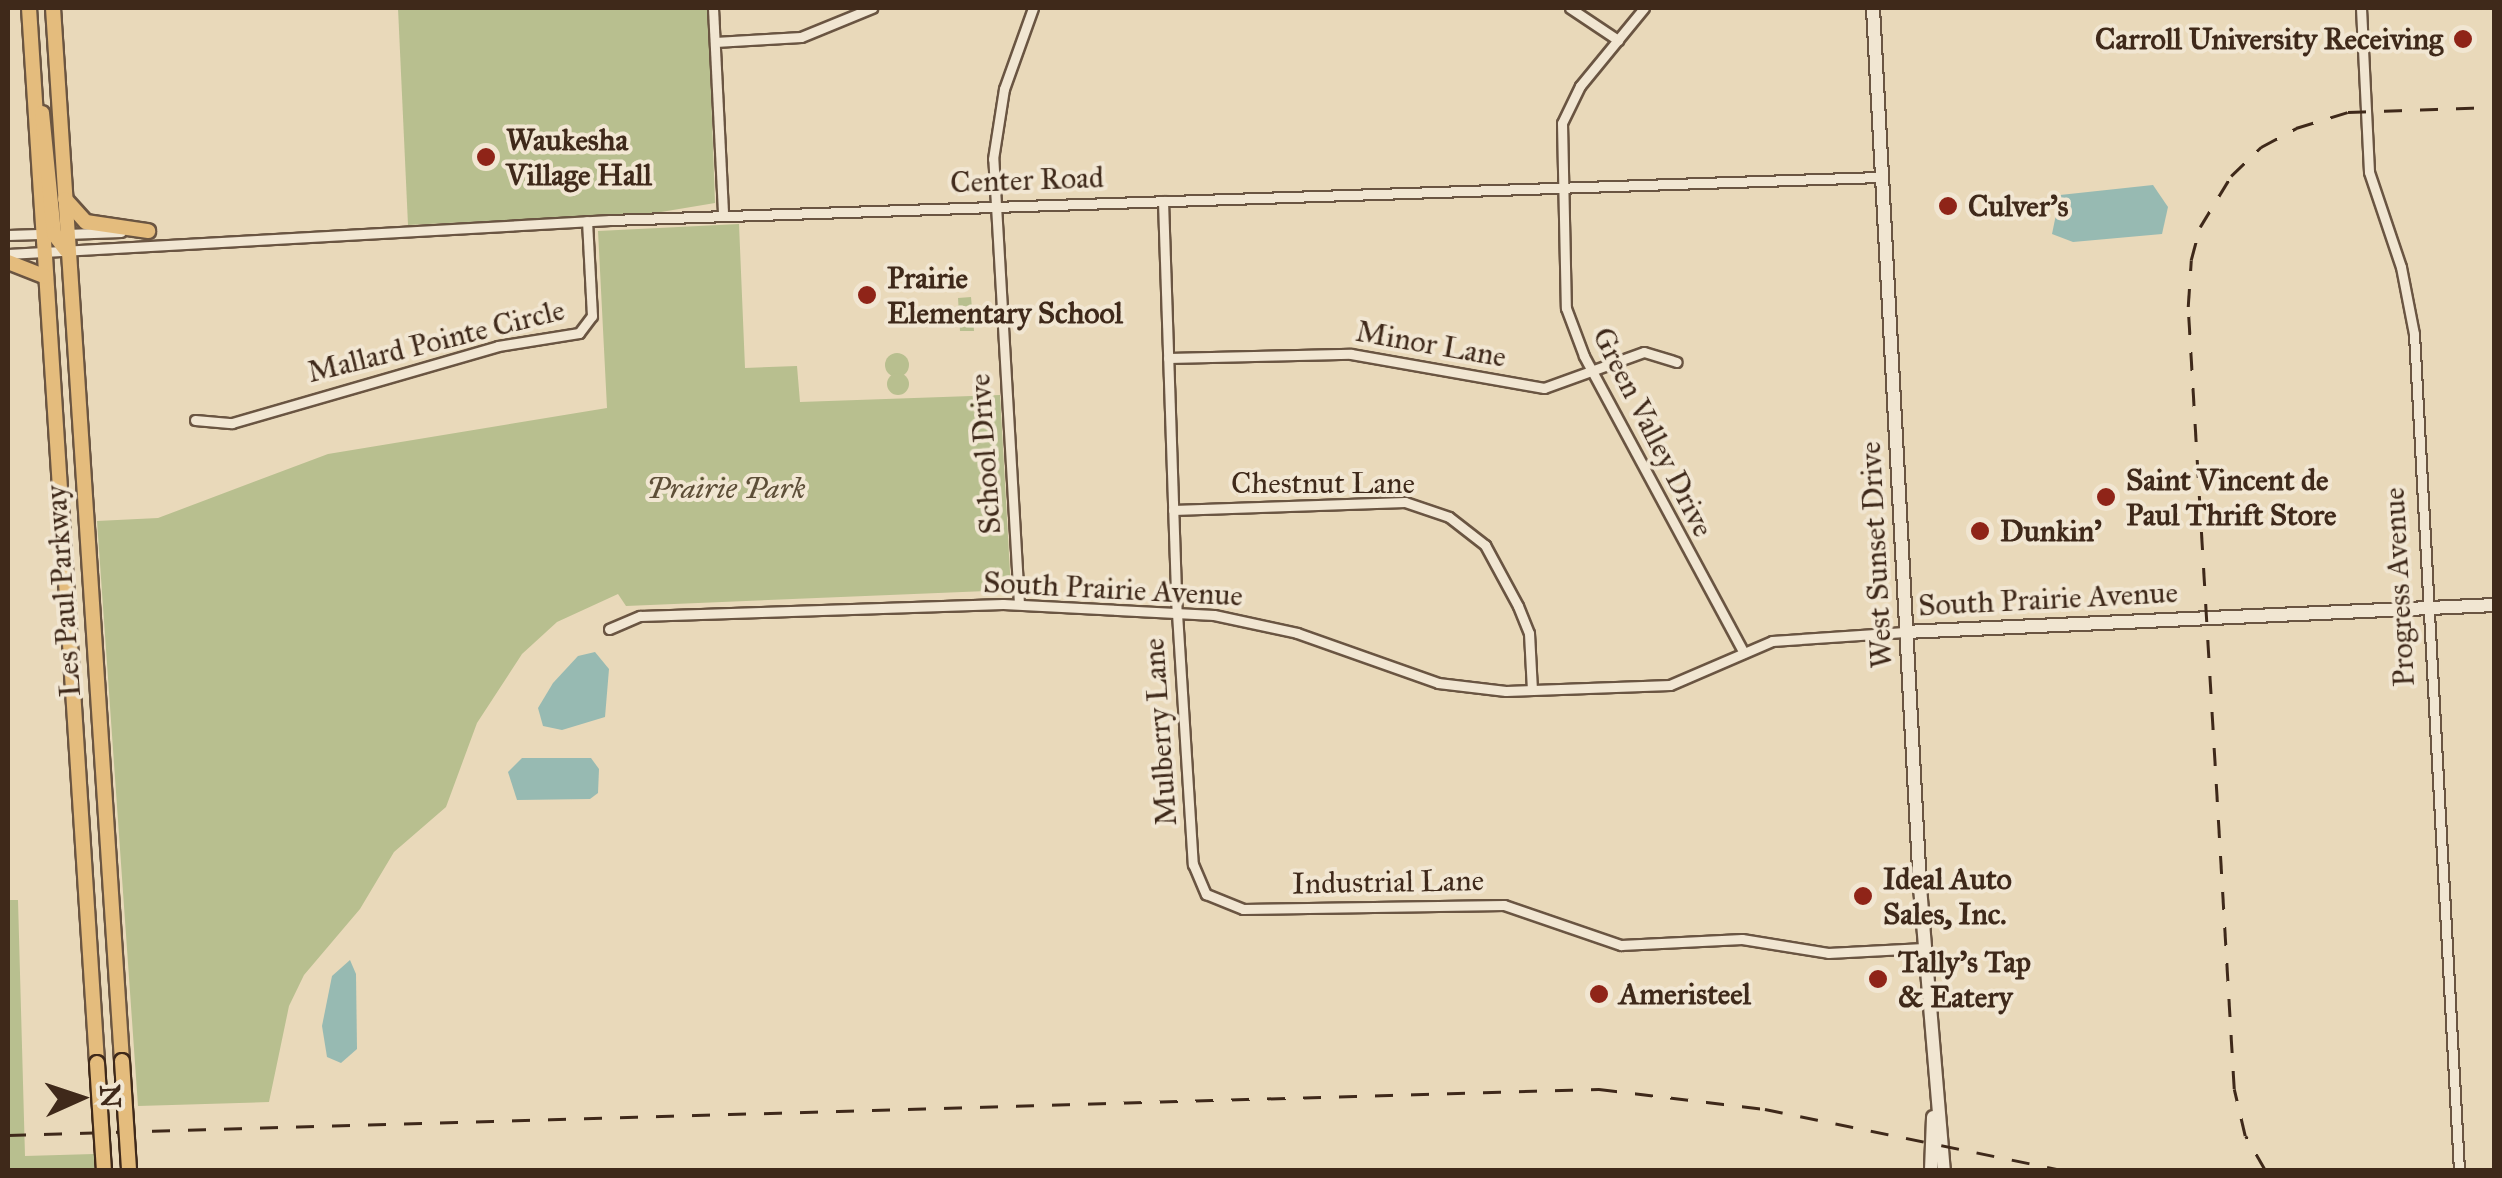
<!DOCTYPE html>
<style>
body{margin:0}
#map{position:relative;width:2502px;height:1178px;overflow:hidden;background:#e9d9ba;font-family:"IM FELL Great Primer",serif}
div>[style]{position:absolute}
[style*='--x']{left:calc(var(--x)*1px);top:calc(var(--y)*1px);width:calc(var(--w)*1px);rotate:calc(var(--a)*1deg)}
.green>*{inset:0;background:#b8bf8f}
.round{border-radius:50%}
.water>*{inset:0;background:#97bab2}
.roads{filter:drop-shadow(2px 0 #6a5542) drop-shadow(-2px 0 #6a5542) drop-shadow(0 2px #6a5542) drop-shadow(0 -2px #6a5542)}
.street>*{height:9px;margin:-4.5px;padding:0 4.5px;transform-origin:4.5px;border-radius:4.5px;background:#f1e6d2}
.secondary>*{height:12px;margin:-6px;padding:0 6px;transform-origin:6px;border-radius:6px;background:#f1e6d2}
.primary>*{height:14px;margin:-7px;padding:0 7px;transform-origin:7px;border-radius:7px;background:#e4bc7d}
.rail>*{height:2.5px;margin-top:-1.25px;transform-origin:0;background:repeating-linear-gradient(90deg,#3f291a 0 18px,transparent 0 36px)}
.bridges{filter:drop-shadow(2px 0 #3f291a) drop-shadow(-2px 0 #3f291a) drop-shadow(0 2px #3f291a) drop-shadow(0 -2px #3f291a)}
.primary-bridge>*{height:14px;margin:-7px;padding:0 7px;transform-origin:7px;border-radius:7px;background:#e4bc7d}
.dots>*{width:28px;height:28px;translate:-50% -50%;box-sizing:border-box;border:5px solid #f1e6d2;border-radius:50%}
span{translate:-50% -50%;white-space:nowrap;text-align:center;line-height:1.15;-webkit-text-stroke:8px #f1e6d2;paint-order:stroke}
.poi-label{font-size:30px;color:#3f291a;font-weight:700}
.right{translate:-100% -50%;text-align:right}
.left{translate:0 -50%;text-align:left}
.street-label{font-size:30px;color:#3f291a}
.park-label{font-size:30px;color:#5d4e37;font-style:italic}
.frame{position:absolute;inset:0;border:10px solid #3f291a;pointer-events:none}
.north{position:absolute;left:30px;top:1048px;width:100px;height:100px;-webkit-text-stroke:8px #f1e6d2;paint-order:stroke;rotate:87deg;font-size:28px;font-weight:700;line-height:40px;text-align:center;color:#3f291a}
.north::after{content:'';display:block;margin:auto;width:35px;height:45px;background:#3f291a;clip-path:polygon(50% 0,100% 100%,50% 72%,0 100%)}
</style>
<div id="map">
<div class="green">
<div style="clip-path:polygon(398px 8px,708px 8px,715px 203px,655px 213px,408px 225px)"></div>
<div style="clip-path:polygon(739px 224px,745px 368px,797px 366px,800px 402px,1000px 395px,1011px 590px,626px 606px,618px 594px,557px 622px,522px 654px,477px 723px,446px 807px,394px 852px,360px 909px,304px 975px,289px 1006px,269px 1102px,138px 1106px,97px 521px,158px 518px,328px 454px,607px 408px,598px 231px)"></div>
<div style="clip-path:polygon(971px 297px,974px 331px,960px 331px,958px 298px)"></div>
<div class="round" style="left:885px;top:353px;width:24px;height:24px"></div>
<div class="round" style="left:887px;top:373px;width:22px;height:22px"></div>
<div style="clip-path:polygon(8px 900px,18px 900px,25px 1156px,94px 1154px,95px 1170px,8px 1170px)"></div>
</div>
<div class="water">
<div style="clip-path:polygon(2153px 185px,2168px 207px,2162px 234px,2073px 242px,2052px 234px,2060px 195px)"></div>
<div style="clip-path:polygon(595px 652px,609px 669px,605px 717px,562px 730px,543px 726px,538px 708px,553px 683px,578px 656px)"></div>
<div style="clip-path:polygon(522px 758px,591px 758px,599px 769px,598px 793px,590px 799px,517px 800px,508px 772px)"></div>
<div style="clip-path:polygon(350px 960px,356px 974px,357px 1049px,341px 1063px,327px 1057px,322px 1026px,332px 976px)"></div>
</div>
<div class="roads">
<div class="street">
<div style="--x:713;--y:8;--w:208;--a:87.2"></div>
<div style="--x:1570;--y:8;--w:58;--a:33.7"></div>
<div style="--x:1644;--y:8;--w:101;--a:129.4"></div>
<div style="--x:1580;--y:86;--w:41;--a:115.9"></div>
<div style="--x:1562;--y:123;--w:185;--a:88.8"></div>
<div style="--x:1566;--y:308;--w:51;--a:69.4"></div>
<div style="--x:1584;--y:356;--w:337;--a:61.7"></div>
<div style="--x:2361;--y:8;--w:164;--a:87.2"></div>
<div style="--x:2369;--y:172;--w:100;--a:71.4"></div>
<div style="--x:2401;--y:267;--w:68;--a:79"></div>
<div style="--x:2414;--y:334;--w:837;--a:86.92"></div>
<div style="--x:715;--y:42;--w:86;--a:-3.3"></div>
<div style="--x:801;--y:37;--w:77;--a:-22.2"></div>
<div style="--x:1163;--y:201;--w:412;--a:88.1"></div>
<div style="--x:1177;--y:613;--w:252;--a:86.4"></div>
<div style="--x:1193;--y:864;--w:33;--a:67"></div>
<div style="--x:1206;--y:894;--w:40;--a:22"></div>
<div style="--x:1243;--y:909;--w:261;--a:-0.9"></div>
<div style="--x:1504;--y:905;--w:124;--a:18.9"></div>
<div style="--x:1621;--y:945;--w:121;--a:-2.8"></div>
<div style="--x:1742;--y:939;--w:87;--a:9.2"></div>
<div style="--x:1828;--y:953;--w:96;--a:-3"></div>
<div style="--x:66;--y:234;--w:55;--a:-2.1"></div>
<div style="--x:8;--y:235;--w:38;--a:-2"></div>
<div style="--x:8;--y:254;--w:603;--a:-3.23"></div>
<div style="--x:610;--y:220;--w:1271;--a:-1.94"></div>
<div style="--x:1168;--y:358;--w:183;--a:-1.3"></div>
<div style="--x:1351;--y:354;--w:196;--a:10"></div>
<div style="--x:1544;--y:388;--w:106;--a:-19.8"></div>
<div style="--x:1644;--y:352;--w:34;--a:17"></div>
<div style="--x:195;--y:420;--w:37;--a:5"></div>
<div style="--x:232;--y:423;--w:277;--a:-16.1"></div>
<div style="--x:498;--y:346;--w:82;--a:-9.1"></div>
<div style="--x:579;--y:333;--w:21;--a:-53"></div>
<div style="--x:592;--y:316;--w:95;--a:-93"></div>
<div style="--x:1173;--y:510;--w:232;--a:-2"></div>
<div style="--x:1405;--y:502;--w:46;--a:18.8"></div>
<div style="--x:1449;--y:517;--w:46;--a:37.9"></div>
<div style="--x:1485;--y:545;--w:69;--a:61.6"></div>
<div style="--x:1518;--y:606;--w:29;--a:68"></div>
<div style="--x:1529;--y:633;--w:57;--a:87"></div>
<div style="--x:1019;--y:604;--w:446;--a:-93.3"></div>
<div style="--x:993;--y:159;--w:71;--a:-81.1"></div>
<div style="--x:1004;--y:89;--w:86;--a:-70.3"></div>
<div style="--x:609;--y:629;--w:34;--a:-23"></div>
<div style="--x:640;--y:616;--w:363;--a:-1.9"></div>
<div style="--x:1003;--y:604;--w:211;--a:3"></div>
<div style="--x:1214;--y:615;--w:85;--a:12.2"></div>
<div style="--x:1297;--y:633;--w:150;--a:19.5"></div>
<div style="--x:1438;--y:683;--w:68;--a:6.7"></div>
<div style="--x:1506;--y:691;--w:164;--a:-2.1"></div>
<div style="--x:1670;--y:685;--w:111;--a:-23.3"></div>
<div style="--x:1772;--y:641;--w:133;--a:-3.9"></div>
</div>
<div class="secondary">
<div style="--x:1873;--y:8;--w:880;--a:86.94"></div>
<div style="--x:1920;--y:887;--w:284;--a:85.2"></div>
<div style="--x:1905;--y:632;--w:590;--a:-2.62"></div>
<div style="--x:1931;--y:1170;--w:53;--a:-87.8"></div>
</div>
<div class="primary">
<div style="--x:29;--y:8;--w:1057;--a:86.31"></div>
<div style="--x:53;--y:8;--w:1055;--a:86.25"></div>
<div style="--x:42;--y:113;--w:122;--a:84.3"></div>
<div style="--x:54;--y:234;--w:21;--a:53"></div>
<div style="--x:65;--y:199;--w:31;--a:48"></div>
<div style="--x:86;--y:222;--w:63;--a:8.3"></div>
<div style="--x:8;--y:262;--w:41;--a:21.5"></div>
</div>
</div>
<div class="rail">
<div style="--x:8;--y:1135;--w:1592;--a:-1.66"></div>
<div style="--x:1599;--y:1089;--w:167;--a:6.9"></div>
<div style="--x:1765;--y:1109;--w:304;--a:11.6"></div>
<div style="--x:2265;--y:1170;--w:39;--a:-120"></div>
<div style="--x:2245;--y:1136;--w:48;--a:-103.2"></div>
<div style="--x:2234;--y:1089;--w:783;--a:-93.37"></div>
<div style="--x:2188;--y:307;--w:47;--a:-86.3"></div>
<div style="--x:2191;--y:260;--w:34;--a:-75"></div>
<div style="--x:2200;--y:227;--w:60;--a:-58.7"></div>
<div style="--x:2231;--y:176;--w:42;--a:-44"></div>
<div style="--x:2261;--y:147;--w:40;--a:-28"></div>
<div style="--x:2296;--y:128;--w:54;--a:-17.1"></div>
<div style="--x:2348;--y:112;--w:146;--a:-2"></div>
</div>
<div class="bridges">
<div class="primary-bridge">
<div style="--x:122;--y:1061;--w:109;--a:86.3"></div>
<div style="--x:97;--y:1063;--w:107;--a:86.3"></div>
</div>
</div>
<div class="dots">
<div style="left:2463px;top:39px;background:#8f2418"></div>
<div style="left:486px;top:157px;background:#8f2418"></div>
<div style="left:1948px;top:206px;background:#8f2418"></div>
<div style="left:867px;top:295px;background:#8f2418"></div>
<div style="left:2106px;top:497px;background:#8f2418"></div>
<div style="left:1980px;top:531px;background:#8f2418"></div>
<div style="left:1863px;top:896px;background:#8f2418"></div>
<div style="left:1878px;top:979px;background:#8f2418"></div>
<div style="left:1599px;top:994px;background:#8f2418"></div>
</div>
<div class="poi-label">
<span class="right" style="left:2443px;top:39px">Carroll University Receiving</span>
<span class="left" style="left:506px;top:157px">Waukesha<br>Village Hall</span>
<span class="left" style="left:1968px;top:206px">Culver's</span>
<span class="left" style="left:887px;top:295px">Prairie<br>Elementary School</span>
<span class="left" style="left:2126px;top:497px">Saint Vincent de<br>Paul Thrift Store</span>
<span class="left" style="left:2000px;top:531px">Dunkin'</span>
<span class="left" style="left:1883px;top:896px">Ideal Auto<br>Sales, Inc.</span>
<span class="left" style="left:1898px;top:979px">Tally's Tap<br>&amp; Eatery</span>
<span class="left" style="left:1619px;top:994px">Ameristeel</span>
</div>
<div class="street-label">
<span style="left:1027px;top:180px;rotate:-2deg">Center Road</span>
<span style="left:436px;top:341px;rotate:-14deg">Mallard Pointe Circle</span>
<span style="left:1431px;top:344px;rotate:10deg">Minor Lane</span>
<span style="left:1653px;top:432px;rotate:63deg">Green Valley Drive</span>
<span style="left:985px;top:454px;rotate:-94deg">School Drive</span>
<span style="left:1323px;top:483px">Chestnut Lane</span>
<span style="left:1876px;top:555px;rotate:-93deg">West Sunset Drive</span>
<span style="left:2399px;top:587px;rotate:-93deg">Progress Avenue</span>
<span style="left:1113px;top:589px;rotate:3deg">South Prairie Avenue</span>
<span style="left:63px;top:591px;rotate:-94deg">Les Paul Parkway</span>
<span style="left:2048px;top:599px;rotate:-3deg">South Prairie Avenue</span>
<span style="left:1160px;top:732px;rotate:-94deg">Mulberry Lane</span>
<span style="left:1388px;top:882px;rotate:-1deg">Industrial Lane</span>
</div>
<div class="park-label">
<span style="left:726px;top:488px">Prairie Park</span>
</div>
<div class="frame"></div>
<div class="north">N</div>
</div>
